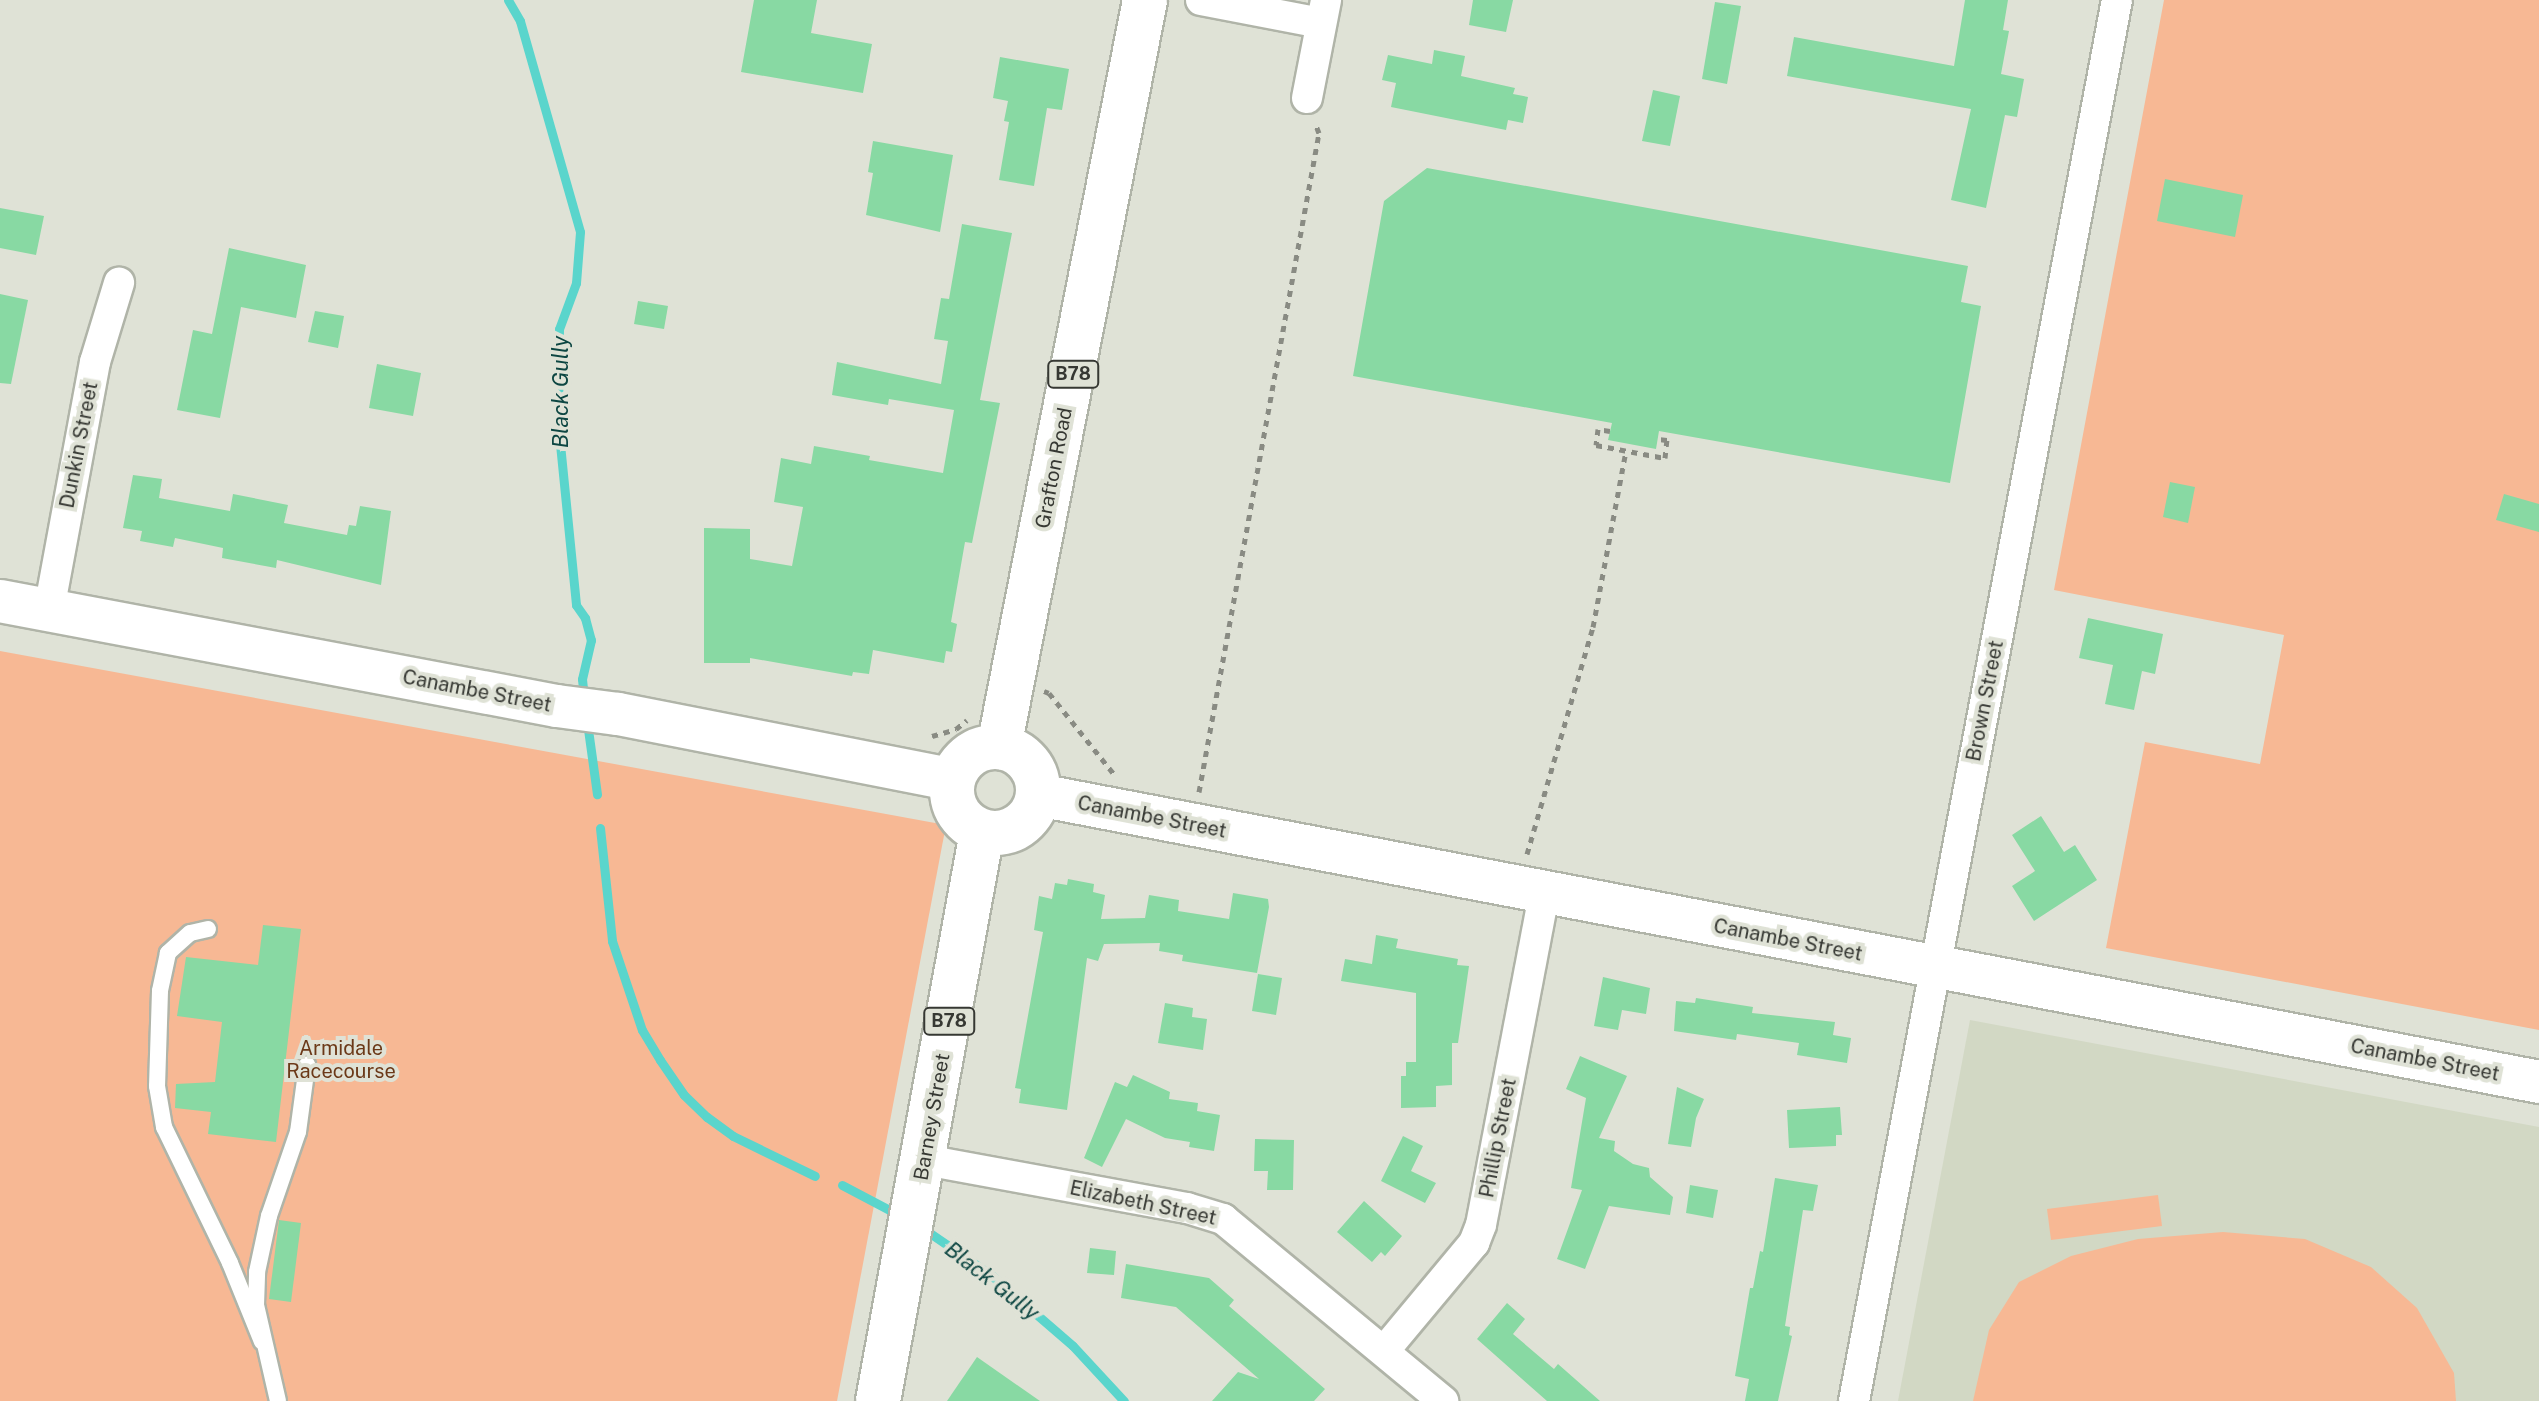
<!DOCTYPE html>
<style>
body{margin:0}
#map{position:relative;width:2539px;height:1401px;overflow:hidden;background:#dfe2d6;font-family:"Public Sans",sans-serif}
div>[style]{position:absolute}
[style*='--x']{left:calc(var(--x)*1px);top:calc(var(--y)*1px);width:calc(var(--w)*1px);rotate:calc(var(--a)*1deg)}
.built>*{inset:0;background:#d2d8c4}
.green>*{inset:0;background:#f7b894}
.stream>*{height:9px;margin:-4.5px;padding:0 4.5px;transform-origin:4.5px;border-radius:4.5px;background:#5ad5cc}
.building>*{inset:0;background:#88d9a3}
.path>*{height:5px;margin-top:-2.5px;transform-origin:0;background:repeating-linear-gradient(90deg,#898b83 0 6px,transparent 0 12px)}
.roads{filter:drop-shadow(2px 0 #b0b4a8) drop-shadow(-2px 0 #b0b4a8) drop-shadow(0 2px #b0b4a8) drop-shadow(0 -2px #b0b4a8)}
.lane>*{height:16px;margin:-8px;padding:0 8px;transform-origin:8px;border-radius:8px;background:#fff}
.street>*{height:30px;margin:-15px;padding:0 15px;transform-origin:15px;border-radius:15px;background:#fff}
.secondary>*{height:42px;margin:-21px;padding:0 21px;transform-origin:21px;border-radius:21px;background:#fff}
.primary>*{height:44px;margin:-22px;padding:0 22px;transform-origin:22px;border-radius:22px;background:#fff}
.primary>.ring{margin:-22px;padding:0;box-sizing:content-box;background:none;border:44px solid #fff;border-radius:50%}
span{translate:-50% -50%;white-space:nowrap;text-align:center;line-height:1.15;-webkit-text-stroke:8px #dfe2d6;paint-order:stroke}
.shield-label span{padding:2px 6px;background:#dfe2d6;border:2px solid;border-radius:6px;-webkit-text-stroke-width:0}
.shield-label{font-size:18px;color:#363833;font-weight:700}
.street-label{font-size:20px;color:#363833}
.park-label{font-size:20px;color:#6b3918}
.water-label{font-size:22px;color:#0d4642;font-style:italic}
</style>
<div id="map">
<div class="built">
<div style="clip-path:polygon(1970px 1020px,2539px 1127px,2539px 1401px,1898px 1401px)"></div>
</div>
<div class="green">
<div style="clip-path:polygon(2164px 0,2539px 0,2539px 1030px,2106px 948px,2145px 742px,2260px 764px,2284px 635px,2054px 590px)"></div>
<div style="clip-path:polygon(0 651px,946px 825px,837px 1401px,0 1401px)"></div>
<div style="clip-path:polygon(2158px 1195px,2162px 1226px,2051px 1240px,2047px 1209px)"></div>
<div style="clip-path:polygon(2223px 1232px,2305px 1239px,2371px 1267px,2417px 1308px,2454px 1373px,2456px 1401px,1973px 1401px,1989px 1330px,2019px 1282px,2071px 1256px,2138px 1239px)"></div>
</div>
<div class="stream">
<div style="--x:508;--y:0;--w:24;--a:60"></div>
<div style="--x:520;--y:21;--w:219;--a:74.1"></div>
<div style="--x:580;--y:232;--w:51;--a:94.5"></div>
<div style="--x:576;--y:283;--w:49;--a:110.3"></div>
<div style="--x:559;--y:329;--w:95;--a:90.6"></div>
<div style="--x:558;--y:424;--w:182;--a:84.3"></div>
<div style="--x:576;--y:605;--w:16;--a:55"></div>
<div style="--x:585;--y:618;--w:23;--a:75"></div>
<div style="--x:591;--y:640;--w:40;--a:103"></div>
<div style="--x:582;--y:679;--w:20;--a:84"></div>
<div style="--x:587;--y:722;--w:73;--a:82.1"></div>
<div style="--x:600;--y:828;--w:114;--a:83.9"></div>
<div style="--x:612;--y:941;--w:94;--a:71.4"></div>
<div style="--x:642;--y:1030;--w:35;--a:59"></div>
<div style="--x:660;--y:1060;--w:42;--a:55.6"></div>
<div style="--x:684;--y:1095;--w:32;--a:44"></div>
<div style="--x:707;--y:1117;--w:32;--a:36"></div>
<div style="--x:733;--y:1136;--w:91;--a:26"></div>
<div style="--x:842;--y:1185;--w:67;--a:27.7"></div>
<div style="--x:921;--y:1227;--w:85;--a:34.4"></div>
<div style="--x:991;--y:1275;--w:108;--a:40.9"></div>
<div style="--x:1073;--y:1346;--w:75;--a:47.2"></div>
</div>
<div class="building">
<div style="clip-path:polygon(754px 0,817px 0,811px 33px,872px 44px,863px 93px,741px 72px)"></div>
<div style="clip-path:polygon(1473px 0,1513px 0,1506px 32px,1469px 25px)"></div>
<div style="clip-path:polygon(1965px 0,2008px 0,2003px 30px,2009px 31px,2001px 74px,2024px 79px,2017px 117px,2005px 115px,1986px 208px,1951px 200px,1971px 109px,1787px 76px,1794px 37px,1954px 66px)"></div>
<div style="clip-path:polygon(1715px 2px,1741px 6px,1727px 84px,1702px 79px)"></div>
<div style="clip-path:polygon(1434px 50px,1465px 56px,1461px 76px,1515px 88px,1513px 94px,1528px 97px,1523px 123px,1508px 120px,1506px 130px,1391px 107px,1396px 83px,1382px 80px,1388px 55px,1432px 64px)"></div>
<div style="clip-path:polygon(1000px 57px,1069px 69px,1062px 110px,1047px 108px,1034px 186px,999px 180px,1009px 122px,1004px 121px,1008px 101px,993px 98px)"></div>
<div style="clip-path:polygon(1653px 90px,1680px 96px,1670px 146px,1642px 141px)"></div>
<div style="clip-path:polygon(873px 141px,953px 155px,940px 232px,866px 215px,873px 173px,868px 172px)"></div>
<div style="clip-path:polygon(1427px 168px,1968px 266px,1961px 302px,1981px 306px,1950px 483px,1659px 431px,1656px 449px,1608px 440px,1612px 423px,1353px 376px,1384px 201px)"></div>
<div style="clip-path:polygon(2165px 179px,2243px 195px,2235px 237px,2157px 221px)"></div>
<div style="clip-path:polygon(0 208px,44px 216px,36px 255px,0 248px)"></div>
<div style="clip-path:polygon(962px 224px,1012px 233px,980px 400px,1000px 403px,972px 543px,965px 542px,951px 622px,957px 624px,952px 652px,946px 651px,944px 663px,873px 650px,869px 674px,853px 672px,852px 676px,750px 658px,750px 663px,704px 663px,704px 528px,750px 529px,750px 559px,792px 566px,803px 507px,774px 502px,781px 458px,811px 464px,814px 446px,870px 456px,869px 460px,943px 473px,954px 410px,889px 399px,888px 405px,832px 395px,837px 362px,941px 384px,948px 341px,934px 339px,941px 298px,949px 299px)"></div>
<div style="clip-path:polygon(229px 248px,306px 265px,296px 318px,241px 307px,220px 418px,177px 410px,193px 330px,212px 334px)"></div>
<div style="clip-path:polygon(0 294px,28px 300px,11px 384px,0 383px)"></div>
<div style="clip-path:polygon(638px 301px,668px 306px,664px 329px,634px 324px)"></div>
<div style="clip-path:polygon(315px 311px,344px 316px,338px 348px,308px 342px)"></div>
<div style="clip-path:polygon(377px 364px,421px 373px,413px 416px,369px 408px)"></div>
<div style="clip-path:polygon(133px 475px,162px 479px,159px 498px,230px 511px,233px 494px,288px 505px,284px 523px,347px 535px,349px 525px,356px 526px,360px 506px,391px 511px,381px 585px,277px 560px,276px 568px,222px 558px,223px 548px,175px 538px,173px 547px,140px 541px,142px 531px,123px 528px)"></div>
<div style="clip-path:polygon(2170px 482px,2195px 487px,2188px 523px,2163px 517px)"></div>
<div style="clip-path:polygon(2504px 494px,2539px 504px,2539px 532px,2496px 520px)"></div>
<div style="clip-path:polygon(2088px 618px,2163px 634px,2155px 674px,2142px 671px,2134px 710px,2105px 704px,2113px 665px,2079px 658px)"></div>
<div style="clip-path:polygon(2041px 816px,2064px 852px,2075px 845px,2097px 880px,2034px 921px,2012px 886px,2035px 871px,2012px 835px)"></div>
<div style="clip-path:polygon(1068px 879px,1094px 884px,1093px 892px,1105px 895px,1101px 919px,1145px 918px,1149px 895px,1179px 900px,1178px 911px,1229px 919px,1233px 893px,1268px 899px,1269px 907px,1257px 973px,1182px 961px,1183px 955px,1159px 951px,1160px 943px,1104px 944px,1098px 961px,1087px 958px,1067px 1110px,1019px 1103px,1021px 1089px,1015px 1088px,1043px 932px,1034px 930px,1039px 896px,1052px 899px,1055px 883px,1067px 885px)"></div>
<div style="clip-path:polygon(263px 925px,301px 929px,276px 1142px,208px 1134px,211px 1112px,175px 1108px,176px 1084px,215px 1082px,222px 1022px,177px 1016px,186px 957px,258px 965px)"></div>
<div style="clip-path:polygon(1376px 935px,1398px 939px,1396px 948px,1458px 959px,1457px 965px,1469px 966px,1458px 1043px,1452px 1043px,1452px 1085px,1436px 1086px,1436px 1107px,1401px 1108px,1401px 1076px,1406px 1076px,1406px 1062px,1416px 1062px,1416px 993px,1341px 981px,1345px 959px,1372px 964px)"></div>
<div style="clip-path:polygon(1258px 974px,1282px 978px,1276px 1015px,1252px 1011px)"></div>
<div style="clip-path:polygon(1603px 977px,1650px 988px,1646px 1014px,1622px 1010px,1618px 1030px,1594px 1026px)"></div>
<div style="clip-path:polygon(1696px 998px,1753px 1007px,1752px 1013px,1835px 1022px,1833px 1035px,1851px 1038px,1847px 1063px,1797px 1055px,1799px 1043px,1737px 1034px,1736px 1040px,1674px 1031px,1676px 1001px,1695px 1003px)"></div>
<div style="clip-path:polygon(1165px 1003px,1193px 1008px,1192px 1017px,1207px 1019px,1203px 1050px,1158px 1043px)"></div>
<div style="clip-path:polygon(1580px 1056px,1627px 1076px,1599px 1138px,1615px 1141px,1614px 1151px,1633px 1164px,1649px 1168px,1650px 1177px,1673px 1197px,1670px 1215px,1609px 1206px,1585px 1269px,1557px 1259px,1582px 1190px,1571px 1188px,1586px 1098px,1566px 1089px)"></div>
<div style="clip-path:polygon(1133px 1075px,1170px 1092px,1169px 1099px,1198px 1103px,1197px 1111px,1220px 1115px,1214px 1151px,1189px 1147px,1190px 1142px,1165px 1138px,1126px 1119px,1102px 1167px,1084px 1158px,1115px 1082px,1127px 1087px)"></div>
<div style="clip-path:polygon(1677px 1087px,1704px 1099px,1696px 1118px,1691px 1147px,1668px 1144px)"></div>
<div style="clip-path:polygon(1840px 1107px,1842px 1135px,1836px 1135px,1836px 1146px,1789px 1148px,1787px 1110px)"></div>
<div style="clip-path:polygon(1403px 1136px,1423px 1146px,1411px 1171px,1436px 1183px,1425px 1203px,1381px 1181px)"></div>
<div style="clip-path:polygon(1255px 1139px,1294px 1140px,1293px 1190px,1267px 1190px,1268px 1171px,1254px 1171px)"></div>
<div style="clip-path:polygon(1775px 1178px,1818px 1185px,1813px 1211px,1803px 1210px,1785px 1326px,1790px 1327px,1789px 1335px,1792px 1336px,1778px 1401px,1745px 1401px,1749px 1379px,1735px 1376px,1750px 1288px,1753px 1288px,1760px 1251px,1763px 1252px)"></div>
<div style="clip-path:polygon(1690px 1185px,1718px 1190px,1713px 1218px,1686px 1213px)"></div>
<div style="clip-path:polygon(1364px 1201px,1402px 1236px,1385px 1256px,1381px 1252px,1372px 1262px,1337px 1232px)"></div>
<div style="clip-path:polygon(279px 1220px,301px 1223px,291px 1302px,269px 1299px)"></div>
<div style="clip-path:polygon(1090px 1248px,1116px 1251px,1114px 1275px,1087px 1273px)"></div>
<div style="clip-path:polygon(1126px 1264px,1209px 1278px,1234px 1300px,1229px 1306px,1325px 1389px,1314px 1401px,1212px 1401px,1238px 1372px,1259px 1379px,1176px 1307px,1121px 1298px)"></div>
<div style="clip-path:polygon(1507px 1303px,1525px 1319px,1513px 1334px,1554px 1369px,1558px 1364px,1600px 1401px,1547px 1401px,1477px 1339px)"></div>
<div style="clip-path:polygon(977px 1357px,1040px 1401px,947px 1401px)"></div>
</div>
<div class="path">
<div style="--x:1610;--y:431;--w:12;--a:-171"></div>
<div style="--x:1598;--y:429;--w:16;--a:97"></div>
<div style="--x:1596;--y:445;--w:70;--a:10.7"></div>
<div style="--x:1665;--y:458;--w:18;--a:-84"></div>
<div style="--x:1667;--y:440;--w:9;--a:-174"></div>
<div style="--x:1044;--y:691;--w:5;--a:22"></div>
<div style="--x:1049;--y:693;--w:104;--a:51.3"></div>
<div style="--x:932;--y:736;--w:25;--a:-16"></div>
<div style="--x:956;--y:729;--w:14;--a:-39"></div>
<div style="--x:1199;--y:792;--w:670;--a:-79.68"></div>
<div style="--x:1319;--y:133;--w:9;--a:-111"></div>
<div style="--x:1527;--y:854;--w:236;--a:-73.8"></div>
<div style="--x:1593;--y:627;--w:179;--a:-79.4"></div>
</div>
<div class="roads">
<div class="lane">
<div style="--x:208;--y:929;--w:18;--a:167"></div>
<div style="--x:190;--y:933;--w:30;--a:138"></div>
<div style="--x:168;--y:953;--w:39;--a:102"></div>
<div style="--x:160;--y:991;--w:95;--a:91.8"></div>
<div style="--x:157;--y:1086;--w:42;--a:80.3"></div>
<div style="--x:164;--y:1127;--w:151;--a:64.1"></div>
<div style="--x:230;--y:1263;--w:85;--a:67.9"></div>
<div style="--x:278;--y:1401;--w:98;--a:-102.9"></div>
<div style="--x:256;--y:1305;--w:33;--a:-88"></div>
<div style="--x:257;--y:1272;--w:57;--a:-77.9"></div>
<div style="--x:269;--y:1216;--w:89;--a:-71"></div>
<div style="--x:298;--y:1132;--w:68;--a:-82.3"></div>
</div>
<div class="street">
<div style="--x:1201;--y:0;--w:122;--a:10.9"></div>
<div style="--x:1307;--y:98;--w:100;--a:-79"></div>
<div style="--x:49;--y:610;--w:252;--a:-79.5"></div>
<div style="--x:95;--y:362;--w:83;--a:-73.1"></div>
<div style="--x:925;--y:1160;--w:266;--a:10.4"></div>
<div style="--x:1187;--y:1208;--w:38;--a:17"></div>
<div style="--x:1223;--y:1219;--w:286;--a:39.6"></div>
<div style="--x:1384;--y:1351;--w:141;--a:-50.2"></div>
<div style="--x:1474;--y:1243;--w:19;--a:-69"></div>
<div style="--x:1481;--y:1225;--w:336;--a:-79.2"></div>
<div style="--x:1854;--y:1401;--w:1425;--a:-79.37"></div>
</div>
<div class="secondary">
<div style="--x:0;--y:601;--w:567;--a:10.68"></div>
<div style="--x:557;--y:706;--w:62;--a:7.5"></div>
<div style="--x:618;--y:714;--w:341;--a:11.1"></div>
<div style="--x:1038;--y:795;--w:1528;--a:10.82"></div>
</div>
<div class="primary">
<div style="--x:999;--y:747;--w:761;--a:-78.94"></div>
<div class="ring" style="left:952px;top:747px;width:42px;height:42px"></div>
<div style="--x:878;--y:1401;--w:578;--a:-79.64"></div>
</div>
</div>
<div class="shield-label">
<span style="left:1073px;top:374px">B78</span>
<span style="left:949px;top:1021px">B78</span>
</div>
<div class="street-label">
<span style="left:79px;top:445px;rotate:-79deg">Dunkin Street</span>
<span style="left:1054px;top:468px;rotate:-79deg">Grafton Road</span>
<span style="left:477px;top:691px;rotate:11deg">Canambe Street</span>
<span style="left:1985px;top:701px;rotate:-79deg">Brown Street</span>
<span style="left:1152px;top:817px;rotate:11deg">Canambe Street</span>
<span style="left:1788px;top:940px;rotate:11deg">Canambe Street</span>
<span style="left:2425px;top:1060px;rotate:11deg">Canambe Street</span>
<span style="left:932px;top:1117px;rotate:-80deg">Barney Street</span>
<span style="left:1498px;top:1138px;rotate:-79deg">Phillip Street</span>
<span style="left:1143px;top:1203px;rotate:12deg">Elizabeth Street</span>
</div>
<div class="park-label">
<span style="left:341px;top:1060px">Armidale<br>Racecourse</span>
</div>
<div class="water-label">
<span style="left:561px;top:392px;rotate:-90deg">Black Gully</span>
<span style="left:992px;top:1281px;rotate:38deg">Black Gully</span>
</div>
</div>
